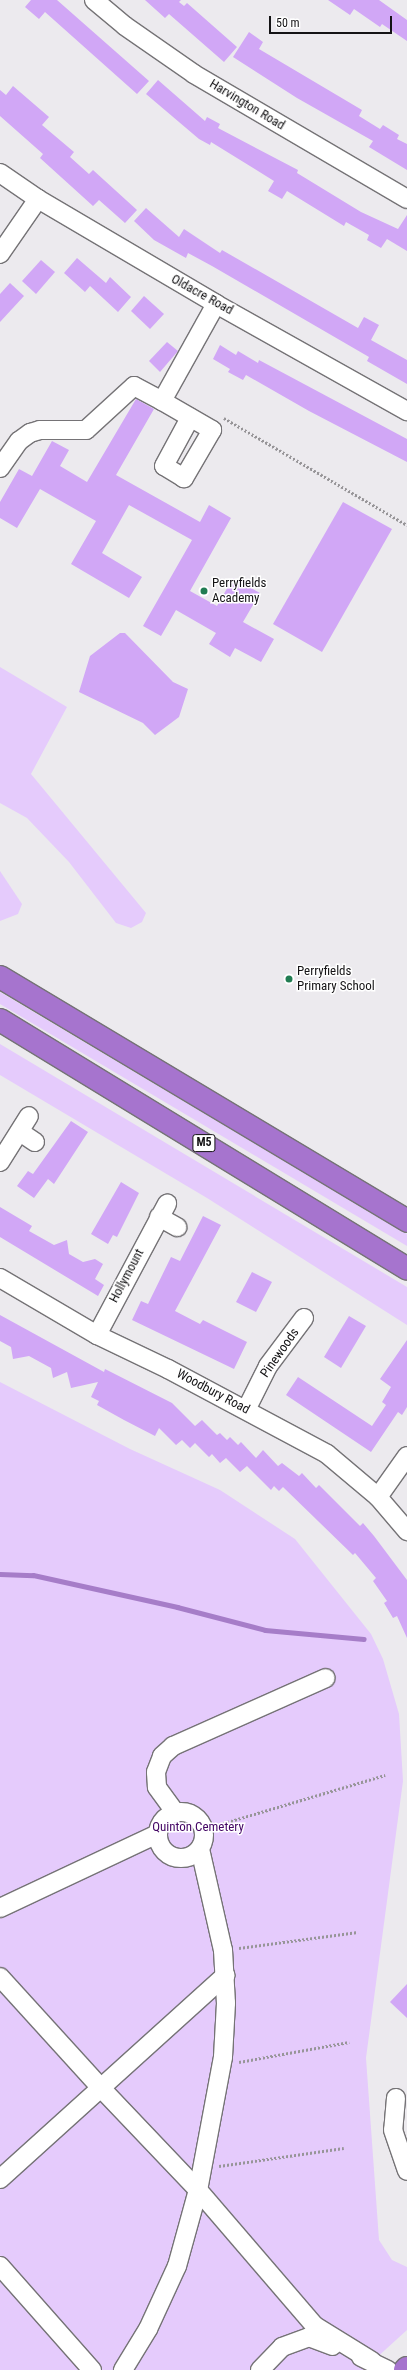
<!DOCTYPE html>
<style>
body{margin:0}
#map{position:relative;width:407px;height:2370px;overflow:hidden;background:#eceaee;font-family:"Roboto Condensed",sans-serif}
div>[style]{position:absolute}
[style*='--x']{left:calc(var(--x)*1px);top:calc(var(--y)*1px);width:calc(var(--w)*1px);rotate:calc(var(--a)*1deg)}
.green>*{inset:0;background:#e5cbfc}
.stream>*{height:5px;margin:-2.5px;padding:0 2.5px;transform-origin:2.5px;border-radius:2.5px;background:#a67dc8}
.building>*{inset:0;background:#d1a7f6}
.path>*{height:2.5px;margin-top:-1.25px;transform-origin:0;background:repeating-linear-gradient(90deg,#979598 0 2px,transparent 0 4px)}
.roads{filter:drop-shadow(1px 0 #757376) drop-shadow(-1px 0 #757376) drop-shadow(0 1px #757376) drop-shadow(0 -1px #757376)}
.minor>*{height:18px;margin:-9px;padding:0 9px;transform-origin:9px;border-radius:9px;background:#fff}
.minor>.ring{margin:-9px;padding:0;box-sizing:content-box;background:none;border:18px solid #fff;border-radius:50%}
.highway>*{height:22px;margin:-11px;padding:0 11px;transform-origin:11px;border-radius:11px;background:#a674ce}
.dots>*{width:11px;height:11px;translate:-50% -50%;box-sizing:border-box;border:2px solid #fff;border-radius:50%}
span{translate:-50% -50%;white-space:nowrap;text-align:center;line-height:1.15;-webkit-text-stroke:3px #fff;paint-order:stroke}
.shield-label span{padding:1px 3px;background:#fff;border:1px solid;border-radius:3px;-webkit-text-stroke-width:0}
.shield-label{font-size:12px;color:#141315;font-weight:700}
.street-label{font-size:13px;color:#141315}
.poi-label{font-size:13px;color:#141315}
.left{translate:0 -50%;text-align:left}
.park-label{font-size:13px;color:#430564}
.scale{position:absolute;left:269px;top:16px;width:123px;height:18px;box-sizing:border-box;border:2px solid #141315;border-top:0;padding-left:5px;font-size:12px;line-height:14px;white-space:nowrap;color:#141315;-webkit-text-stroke:3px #fff;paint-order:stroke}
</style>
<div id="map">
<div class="green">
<div style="clip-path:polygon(0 667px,67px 707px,31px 774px,146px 913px,142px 922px,131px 928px,116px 923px,69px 862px,27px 818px,0 803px)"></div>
<div style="clip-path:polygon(0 871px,22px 904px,18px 914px,0 921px)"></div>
<div style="clip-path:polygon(0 992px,407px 1234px,407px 1246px,0 1004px)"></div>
<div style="clip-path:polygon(0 1044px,407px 1287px,407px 1325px,207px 1198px,0 1075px)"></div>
<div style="clip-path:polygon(0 1382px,130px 1449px,220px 1490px,295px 1539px,371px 1634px,383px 1659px,399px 1714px,403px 1781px,366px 2058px,379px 2240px,392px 2260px,407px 2267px,407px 2330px,363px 2370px,0 2370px)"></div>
</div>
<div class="stream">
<div style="--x:0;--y:1574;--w:33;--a:2"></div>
<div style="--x:33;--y:1575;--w:148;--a:12.5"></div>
<div style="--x:177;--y:1607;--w:91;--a:14.6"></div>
<div style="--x:265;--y:1630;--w:99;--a:5.2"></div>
</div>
<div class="building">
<div style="clip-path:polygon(31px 0,57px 0,149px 81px,137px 94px,45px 12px,39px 19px,25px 7px)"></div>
<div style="clip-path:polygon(145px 0,181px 0,179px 2px,184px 6px,187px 3px,237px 47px,224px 62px,169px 14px,165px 18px)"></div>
<div style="clip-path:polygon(328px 0,379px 0,407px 20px,407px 41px,382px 24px,380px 27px,354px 9px,350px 15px)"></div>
<div style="clip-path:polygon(249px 32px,263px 42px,259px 49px,362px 110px,359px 116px,380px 129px,383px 125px,399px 135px,397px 139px,407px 144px,407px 170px,369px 147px,373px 141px,297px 98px,233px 57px)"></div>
<div style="clip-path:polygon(158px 80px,205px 121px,207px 117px,220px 124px,218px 128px,298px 170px,297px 173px,361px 212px,398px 229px,407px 215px,407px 251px,387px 239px,381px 248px,367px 240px,369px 235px,346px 222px,344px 226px,287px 191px,282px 199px,268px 191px,274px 181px,211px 142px,210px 145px,199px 139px,146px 94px)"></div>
<div style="clip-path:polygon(13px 86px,49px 117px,42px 125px,74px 152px,70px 157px,89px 174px,93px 170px,137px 210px,125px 223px,99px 200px,93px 206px,40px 158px,43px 154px,0 116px,0 90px,6px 95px)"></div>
<div style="clip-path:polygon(146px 208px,179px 237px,184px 229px,220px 253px,222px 250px,358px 328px,364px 317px,379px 325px,371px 340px,407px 360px,407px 384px,367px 361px,369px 357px,212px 266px,188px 253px,186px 258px,154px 240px,134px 221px)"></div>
<div style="clip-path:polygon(77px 258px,106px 283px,110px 277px,131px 297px,118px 312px,90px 286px,85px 292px,64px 273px)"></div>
<div style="clip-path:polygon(41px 260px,55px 272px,36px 294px,22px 281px)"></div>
<div style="clip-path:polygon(10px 283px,24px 296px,0 322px,0 294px)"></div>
<div style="clip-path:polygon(144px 296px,164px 314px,150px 329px,131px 311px)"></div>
<div style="clip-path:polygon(167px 342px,178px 351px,160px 372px,149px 361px)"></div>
<div style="clip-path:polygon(220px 345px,236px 355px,238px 351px,258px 363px,259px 360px,407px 439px,407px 462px,309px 411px,246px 375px,243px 380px,228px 372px,230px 369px,213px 359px)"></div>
<div style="clip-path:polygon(136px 399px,154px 409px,116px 475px,200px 522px,209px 505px,231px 518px,190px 591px,217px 606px,233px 578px,260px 593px,243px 622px,274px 639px,261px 662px,235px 648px,230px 657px,209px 644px,216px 633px,176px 610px,161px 636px,143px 626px,192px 540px,129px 505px,102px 553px,142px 577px,129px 598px,71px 564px,96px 521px,40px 489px,17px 528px,0 518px,0 502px,19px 469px,32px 476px,52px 441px,69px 450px,60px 466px,87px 482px)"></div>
<div style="clip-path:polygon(343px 502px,392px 529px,322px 652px,273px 624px)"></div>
<div style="clip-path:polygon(120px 633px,125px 633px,173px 682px,188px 689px,179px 717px,155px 735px,143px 723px,79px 692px,90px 656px)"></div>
<div style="clip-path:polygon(71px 1121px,88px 1132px,54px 1184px,48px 1179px,34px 1198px,17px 1186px,28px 1171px,33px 1174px)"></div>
<div style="clip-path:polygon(121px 1182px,139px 1193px,117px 1237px,113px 1235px,108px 1244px,91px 1234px)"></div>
<div style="clip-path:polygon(0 1207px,32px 1226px,29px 1231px,54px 1245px,67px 1240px,69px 1254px,83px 1262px,95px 1259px,103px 1264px,95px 1279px,104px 1285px,98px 1296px,0 1237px)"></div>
<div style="clip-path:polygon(203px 1216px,221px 1225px,175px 1311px,200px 1324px,203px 1320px,247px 1342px,234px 1369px,132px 1320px,141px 1301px,148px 1304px,171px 1257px,180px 1261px)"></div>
<div style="clip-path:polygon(252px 1272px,272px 1282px,256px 1312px,236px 1302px)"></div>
<div style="clip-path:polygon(0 1315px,104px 1372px,105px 1369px,172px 1403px,195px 1426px,202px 1420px,217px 1435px,220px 1433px,227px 1440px,230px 1437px,238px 1445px,241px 1442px,256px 1458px,263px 1450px,278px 1466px,282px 1463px,299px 1476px,302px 1473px,316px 1488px,319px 1485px,360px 1526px,363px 1523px,374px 1536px,407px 1580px,407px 1638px,397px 1616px,393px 1618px,384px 1603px,387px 1601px,373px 1581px,376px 1578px,355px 1553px,353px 1555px,283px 1487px,279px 1491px,274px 1486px,271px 1490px,247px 1466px,240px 1472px,226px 1458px,220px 1463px,212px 1454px,209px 1457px,195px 1443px,190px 1448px,182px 1440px,176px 1445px,159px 1428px,155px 1436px,124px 1420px,97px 1405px,99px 1401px,91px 1397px,98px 1382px,71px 1388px,67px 1372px,53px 1378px,51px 1368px,29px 1356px,13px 1359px,11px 1347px,0 1341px)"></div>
<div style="clip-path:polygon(349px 1316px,366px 1326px,341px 1368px,324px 1357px)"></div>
<div style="clip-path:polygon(407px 1340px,407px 1407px,402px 1415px,398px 1412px,371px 1452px,286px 1395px,298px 1377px,372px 1426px,386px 1405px,382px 1402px,391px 1387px,380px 1379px)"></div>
<div style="clip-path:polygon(407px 1984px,407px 2018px,390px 2002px)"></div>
</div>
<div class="path">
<div style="--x:224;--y:418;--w:212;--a:30.3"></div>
<div style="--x:204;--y:1829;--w:189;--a:-16.6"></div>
<div style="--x:239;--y:1948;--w:120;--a:-7.7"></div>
<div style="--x:239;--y:2062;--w:112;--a:-10.3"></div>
<div style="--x:219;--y:2166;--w:126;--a:-8.2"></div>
</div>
<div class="roads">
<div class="minor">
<div style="--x:94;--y:0;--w:40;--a:40"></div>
<div style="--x:125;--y:26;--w:84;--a:34.8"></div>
<div style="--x:194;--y:74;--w:247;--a:30.4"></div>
<div style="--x:0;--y:173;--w:46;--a:34.4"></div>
<div style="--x:38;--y:199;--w:207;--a:30.5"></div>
<div style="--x:216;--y:304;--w:219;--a:29.3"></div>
<div style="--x:0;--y:254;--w:67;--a:-55.4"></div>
<div style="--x:162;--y:401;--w:58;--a:30.1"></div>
<div style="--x:212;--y:430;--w:56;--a:120.3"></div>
<div style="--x:184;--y:478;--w:23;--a:-149"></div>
<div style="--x:164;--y:466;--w:55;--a:-61.6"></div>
<div style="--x:0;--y:468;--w:33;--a:-55"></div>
<div style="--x:19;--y:441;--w:14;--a:-36"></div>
<div style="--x:30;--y:433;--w:10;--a:-17"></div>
<div style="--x:40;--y:430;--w:46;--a:0"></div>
<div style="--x:86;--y:430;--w:65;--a:-42.5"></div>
<div style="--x:134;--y:386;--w:32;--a:28"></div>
<div style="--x:162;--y:401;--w:111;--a:-60.9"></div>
<div style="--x:20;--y:1132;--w:18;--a:34"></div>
<div style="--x:0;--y:1162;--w:54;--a:-57.8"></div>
<div style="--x:159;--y:1217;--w:21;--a:29"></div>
<div style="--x:0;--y:1278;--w:113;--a:30.4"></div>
<div style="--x:97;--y:1335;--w:79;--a:25.6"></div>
<div style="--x:168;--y:1369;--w:180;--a:28.1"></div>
<div style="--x:327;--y:1454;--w:67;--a:40.1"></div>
<div style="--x:378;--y:1497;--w:45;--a:49.5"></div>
<div style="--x:97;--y:1335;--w:149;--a:-61.9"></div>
<div style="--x:246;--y:1410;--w:49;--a:-63.4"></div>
<div style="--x:268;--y:1366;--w:60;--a:-53.1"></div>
<div style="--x:378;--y:1497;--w:50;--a:-54.7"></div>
<div style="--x:175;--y:1812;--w:31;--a:-126"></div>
<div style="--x:157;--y:1787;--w:15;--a:-94"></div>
<div style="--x:156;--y:1772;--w:17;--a:-69"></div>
<div style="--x:162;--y:1756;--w:15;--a:-42"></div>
<div style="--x:173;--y:1746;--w:167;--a:-24"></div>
<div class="ring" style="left:158px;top:1812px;width:28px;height:28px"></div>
<div style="--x:200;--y:1849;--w:104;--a:77.2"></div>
<div style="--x:223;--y:1950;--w:53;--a:86.8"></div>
<div style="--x:226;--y:2003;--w:54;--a:93.2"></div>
<div style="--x:223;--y:2057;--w:135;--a:100.6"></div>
<div style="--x:198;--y:2190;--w:179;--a:49.3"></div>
<div style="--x:315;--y:2326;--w:67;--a:31.6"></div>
<div style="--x:0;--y:1908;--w:174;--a:-25.2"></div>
<div style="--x:0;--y:1977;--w:149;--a:47.7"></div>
<div style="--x:100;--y:2087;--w:142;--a:46.4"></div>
<div style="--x:198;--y:2190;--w:79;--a:105.4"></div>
<div style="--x:177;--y:2266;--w:69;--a:114.7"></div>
<div style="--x:148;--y:2329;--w:48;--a:121.4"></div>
<div style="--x:396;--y:2098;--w:32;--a:95"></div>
<div style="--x:393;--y:2130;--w:43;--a:71.1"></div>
<div style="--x:0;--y:2179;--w:304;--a:-42.1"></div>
<div style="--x:0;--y:2266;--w:139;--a:48.5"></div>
<div style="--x:361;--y:2357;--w:30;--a:26"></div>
<div style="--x:260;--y:2370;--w:32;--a:-46"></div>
<div style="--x:282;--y:2347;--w:29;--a:-20"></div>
<div style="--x:309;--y:2337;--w:25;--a:21"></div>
</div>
<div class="highway">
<div style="--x:0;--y:977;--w:475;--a:30.9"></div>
<div style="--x:0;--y:1020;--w:477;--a:31.4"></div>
<div style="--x:405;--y:2370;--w:3;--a:-45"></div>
</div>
</div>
<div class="dots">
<div style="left:204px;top:591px;background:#217c52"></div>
<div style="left:289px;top:979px;background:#217c52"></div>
</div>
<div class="shield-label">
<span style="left:204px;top:1143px">M5</span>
</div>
<div class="street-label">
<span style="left:247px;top:105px;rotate:31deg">Harvington Road</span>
<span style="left:202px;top:295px;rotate:29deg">Oldacre Road</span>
<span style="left:127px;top:1276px;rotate:-62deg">Hollymount</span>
<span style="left:280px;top:1353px;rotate:-55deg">Pinewoods</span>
<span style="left:213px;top:1392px;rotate:28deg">Woodbury Road</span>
</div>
<div class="poi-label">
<span class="left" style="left:212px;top:591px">Perryfields<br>Academy</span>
<span class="left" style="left:297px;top:979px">Perryfields<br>Primary School</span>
</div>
<div class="park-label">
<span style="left:198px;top:1827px">Quinton Cemetery</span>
</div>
<div class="scale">50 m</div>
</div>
